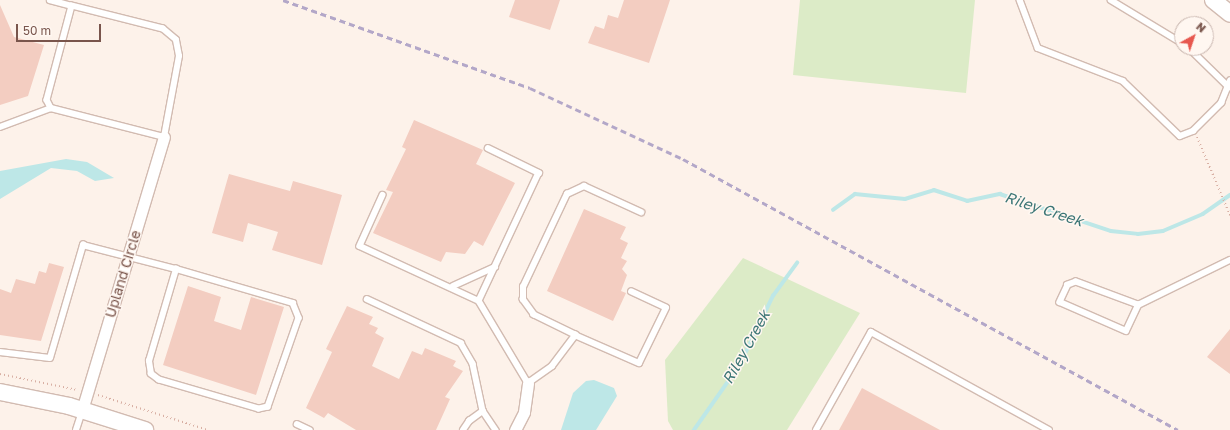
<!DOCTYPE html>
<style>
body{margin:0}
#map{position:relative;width:1230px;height:430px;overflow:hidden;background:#fdf2ea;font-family:"Golos Text",sans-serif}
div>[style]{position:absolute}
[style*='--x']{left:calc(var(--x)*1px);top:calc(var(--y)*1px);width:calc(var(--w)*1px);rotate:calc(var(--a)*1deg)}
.green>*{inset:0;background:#dcebc7}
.water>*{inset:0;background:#bde7e7}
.stream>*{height:3.5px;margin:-1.75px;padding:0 1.75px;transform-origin:1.75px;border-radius:1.75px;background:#bde7e7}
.building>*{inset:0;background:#f3cdc1}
.path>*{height:2px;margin-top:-1px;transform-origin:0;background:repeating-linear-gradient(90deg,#d8afa3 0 1px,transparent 0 4px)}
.roads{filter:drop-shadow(1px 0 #d2bbb1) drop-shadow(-1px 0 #d2bbb1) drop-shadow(0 1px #d2bbb1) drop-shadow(0 -1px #d2bbb1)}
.lane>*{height:5.5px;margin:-2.75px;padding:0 2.75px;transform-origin:2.75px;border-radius:2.75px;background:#fff}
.street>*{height:11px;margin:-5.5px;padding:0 5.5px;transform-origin:5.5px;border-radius:5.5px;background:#fff}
.secondary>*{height:16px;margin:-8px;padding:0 8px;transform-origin:8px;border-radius:8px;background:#fff}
.rail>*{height:3px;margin-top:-1.5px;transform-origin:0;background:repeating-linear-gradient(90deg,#b3a7c8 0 6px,transparent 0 10px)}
span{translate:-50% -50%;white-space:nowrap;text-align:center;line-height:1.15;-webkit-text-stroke:3px #fff7f1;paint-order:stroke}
.street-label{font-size:14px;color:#79554c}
.water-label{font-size:15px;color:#3c7676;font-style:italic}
.north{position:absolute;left:1174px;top:16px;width:40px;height:40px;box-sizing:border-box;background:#fff7f1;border:1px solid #c9b6af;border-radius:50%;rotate:40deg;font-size:11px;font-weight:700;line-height:16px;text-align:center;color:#79554c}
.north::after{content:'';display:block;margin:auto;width:14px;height:18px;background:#e7584f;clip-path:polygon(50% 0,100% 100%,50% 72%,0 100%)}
.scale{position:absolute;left:16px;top:24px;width:85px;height:18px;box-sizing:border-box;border:2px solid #79554c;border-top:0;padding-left:5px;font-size:12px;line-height:14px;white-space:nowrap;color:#79554c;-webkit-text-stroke:3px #fff7f1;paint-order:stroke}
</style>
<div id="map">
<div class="green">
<div style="clip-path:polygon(800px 0,975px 0,966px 93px,793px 75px)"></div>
<div style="clip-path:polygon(743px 258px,860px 313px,787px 430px,673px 430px,668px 421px,665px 360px)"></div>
</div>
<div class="water">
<div style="clip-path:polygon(66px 159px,87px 162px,114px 178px,95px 181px,77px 171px,51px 168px,0 199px,0 171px)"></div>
<div style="clip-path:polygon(594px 380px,614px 388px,617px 396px,596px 430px,561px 430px,573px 393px,586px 381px)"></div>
</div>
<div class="stream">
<div style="--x:833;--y:210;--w:27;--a:-36"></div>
<div style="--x:855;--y:194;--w:50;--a:5.7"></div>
<div style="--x:905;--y:199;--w:30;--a:-17"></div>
<div style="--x:934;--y:190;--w:35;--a:18"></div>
<div style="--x:967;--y:201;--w:34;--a:-12"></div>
<div style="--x:1000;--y:194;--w:117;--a:18.4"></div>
<div style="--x:1111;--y:231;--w:27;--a:6"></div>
<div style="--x:1138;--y:234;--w:25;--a:-7"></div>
<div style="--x:1163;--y:231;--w:43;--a:-23"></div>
<div style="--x:1203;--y:214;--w:33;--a:-35"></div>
<div style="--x:694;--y:430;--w:78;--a:-54.9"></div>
<div style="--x:739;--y:366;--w:78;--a:-64.1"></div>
<div style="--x:773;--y:296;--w:41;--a:-54"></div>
</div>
<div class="building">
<div style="clip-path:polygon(515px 0,560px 0,550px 30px,509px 17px)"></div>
<div style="clip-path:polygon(624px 0,670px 0,649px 63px,588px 43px,595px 26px,604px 29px,608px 15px,618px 18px)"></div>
<div style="clip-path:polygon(0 5px,14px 37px,44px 45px,28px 96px,0 105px)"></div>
<div style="clip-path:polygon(414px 120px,483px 150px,476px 164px,515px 183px,483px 246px,474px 241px,465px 254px,446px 252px,441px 262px,373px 233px,393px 192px,386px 190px,406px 149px,402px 147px)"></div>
<div style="clip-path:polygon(229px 174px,290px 191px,293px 181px,342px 195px,322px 265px,272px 250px,278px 232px,248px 223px,243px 242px,212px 233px)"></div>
<div style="clip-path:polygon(584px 209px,626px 227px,620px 239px,628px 243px,621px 258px,627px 261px,622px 269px,627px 275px,621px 291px,626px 293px,613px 321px,547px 291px)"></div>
<div style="clip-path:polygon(49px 263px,64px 267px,41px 341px,0 335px,0 289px,11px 293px,16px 279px,35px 284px,39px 271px,46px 273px)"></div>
<div style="clip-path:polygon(188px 286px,221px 297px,214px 321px,241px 330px,251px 297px,284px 307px,256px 395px,163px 365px)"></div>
<div style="clip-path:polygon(347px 306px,373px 317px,369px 324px,378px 328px,375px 333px,384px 338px,372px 366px,399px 379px,412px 351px,422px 355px,425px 348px,456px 361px,453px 366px,463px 371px,445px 397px,450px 399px,436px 430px,356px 430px,328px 413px,324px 418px,306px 408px,332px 352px,326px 349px)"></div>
<div style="clip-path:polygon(1230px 329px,1230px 374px,1207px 357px)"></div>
<div style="clip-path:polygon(862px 388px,940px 430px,839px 430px)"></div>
</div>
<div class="path">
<div style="--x:1197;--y:137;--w:85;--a:67.1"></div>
<div style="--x:0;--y:374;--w:79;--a:11.7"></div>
<div style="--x:98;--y:395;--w:115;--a:17.7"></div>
</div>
<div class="roads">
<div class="lane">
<div style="--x:50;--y:0;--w:23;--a:15"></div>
<div style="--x:72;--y:6;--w:97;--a:104.9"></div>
<div style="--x:47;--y:100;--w:9;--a:63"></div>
<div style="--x:1020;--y:0;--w:51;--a:69.4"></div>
<div style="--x:1038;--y:48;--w:91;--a:21.2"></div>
<div style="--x:1123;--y:81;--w:79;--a:44"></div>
<div style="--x:1180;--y:136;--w:14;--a:-21"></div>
<div style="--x:1193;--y:131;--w:40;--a:-45"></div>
<div style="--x:1221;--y:103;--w:24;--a:-68"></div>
<div style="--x:1111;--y:0;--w:83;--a:31.2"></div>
<div style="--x:1189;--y:48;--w:56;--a:44.3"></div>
<div style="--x:0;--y:127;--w:54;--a:-20.4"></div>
<div style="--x:51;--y:108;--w:117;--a:14.4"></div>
<div style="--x:164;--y:137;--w:82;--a:-79.5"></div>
<div style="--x:179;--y:56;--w:16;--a:-101"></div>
<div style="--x:176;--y:40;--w:17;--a:-140"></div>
<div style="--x:163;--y:29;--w:94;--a:-165.8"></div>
<div style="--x:488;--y:148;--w:57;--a:26.1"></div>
<div style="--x:539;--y:173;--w:141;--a:115.1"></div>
<div style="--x:479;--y:301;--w:96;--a:59.1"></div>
<div style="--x:528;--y:383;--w:29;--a:-35"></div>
<div style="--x:552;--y:366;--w:39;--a:-53"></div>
<div style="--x:575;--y:335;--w:70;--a:23.6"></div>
<div style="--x:639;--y:363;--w:61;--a:-63.9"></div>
<div style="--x:666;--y:308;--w:38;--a:-155"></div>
<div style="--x:383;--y:195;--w:56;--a:114.3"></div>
<div style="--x:360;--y:246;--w:131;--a:24.8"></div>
<div style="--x:453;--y:286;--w:46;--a:-24.3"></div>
<div style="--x:367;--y:299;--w:104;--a:25.1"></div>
<div style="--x:461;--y:343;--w:24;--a:60"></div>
<div style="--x:473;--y:364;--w:48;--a:78"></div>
<div style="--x:483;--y:411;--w:23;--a:56"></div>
<div style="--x:1138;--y:305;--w:66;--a:-159.6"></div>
<div style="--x:1076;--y:282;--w:9;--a:159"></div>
<div style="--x:1068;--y:285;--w:19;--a:115"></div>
<div style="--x:1060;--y:302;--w:72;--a:23.7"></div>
<div style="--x:1126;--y:331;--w:29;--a:-65"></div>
<div style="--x:1138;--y:305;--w:102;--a:-26.1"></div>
<div style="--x:575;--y:335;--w:46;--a:-154"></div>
<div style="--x:534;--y:315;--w:19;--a:-126"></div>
<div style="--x:523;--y:300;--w:13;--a:-90"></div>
<div style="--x:523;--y:287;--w:103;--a:-64.7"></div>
<div style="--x:567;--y:194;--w:19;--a:-25"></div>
<div style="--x:584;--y:186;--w:63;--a:24.5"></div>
<div style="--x:0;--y:352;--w:50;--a:6.8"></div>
<div style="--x:50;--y:358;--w:118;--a:-73.7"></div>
<div style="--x:83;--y:245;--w:96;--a:14.5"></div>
<div style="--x:176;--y:269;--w:122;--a:16.2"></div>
<div style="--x:293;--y:303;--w:16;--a:68"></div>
<div style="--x:299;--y:318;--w:94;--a:109.2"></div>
<div style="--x:268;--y:407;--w:9;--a:167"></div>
<div style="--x:259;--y:409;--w:104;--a:-163.8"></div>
<div style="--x:159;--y:380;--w:10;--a:-143"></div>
<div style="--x:151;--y:374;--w:13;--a:-99"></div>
<div style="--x:149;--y:361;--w:96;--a:-73.6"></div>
<div style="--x:297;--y:424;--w:14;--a:25"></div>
<div style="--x:76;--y:430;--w:20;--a:-72"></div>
<div style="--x:463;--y:430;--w:11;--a:-56"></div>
<div style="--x:469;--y:421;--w:17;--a:-36"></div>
<div style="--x:816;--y:430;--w:112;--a:-60.7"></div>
<div style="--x:871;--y:332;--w:203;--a:28.8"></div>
</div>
<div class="street">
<div style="--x:82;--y:410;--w:285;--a:-73.3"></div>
<div style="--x:515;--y:430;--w:20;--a:-63"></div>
<div style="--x:524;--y:412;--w:29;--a:-82"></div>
</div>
<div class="secondary">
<div style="--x:1213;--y:0;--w:22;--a:39"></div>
<div style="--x:0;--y:392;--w:70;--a:11.5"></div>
<div style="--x:69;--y:406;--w:80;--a:17.5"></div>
</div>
</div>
<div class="rail">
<div style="--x:283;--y:0;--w:262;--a:19.6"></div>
<div style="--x:530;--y:88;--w:169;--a:24.9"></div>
<div style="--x:683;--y:159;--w:564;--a:28.7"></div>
</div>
<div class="street-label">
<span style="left:123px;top:274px;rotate:-73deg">Upland Circle</span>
</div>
<div class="water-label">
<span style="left:1044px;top:209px;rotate:18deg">Riley Creek</span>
<span style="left:746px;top:347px;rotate:-61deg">Riley Creek</span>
</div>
<div class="north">N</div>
<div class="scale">50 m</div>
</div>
